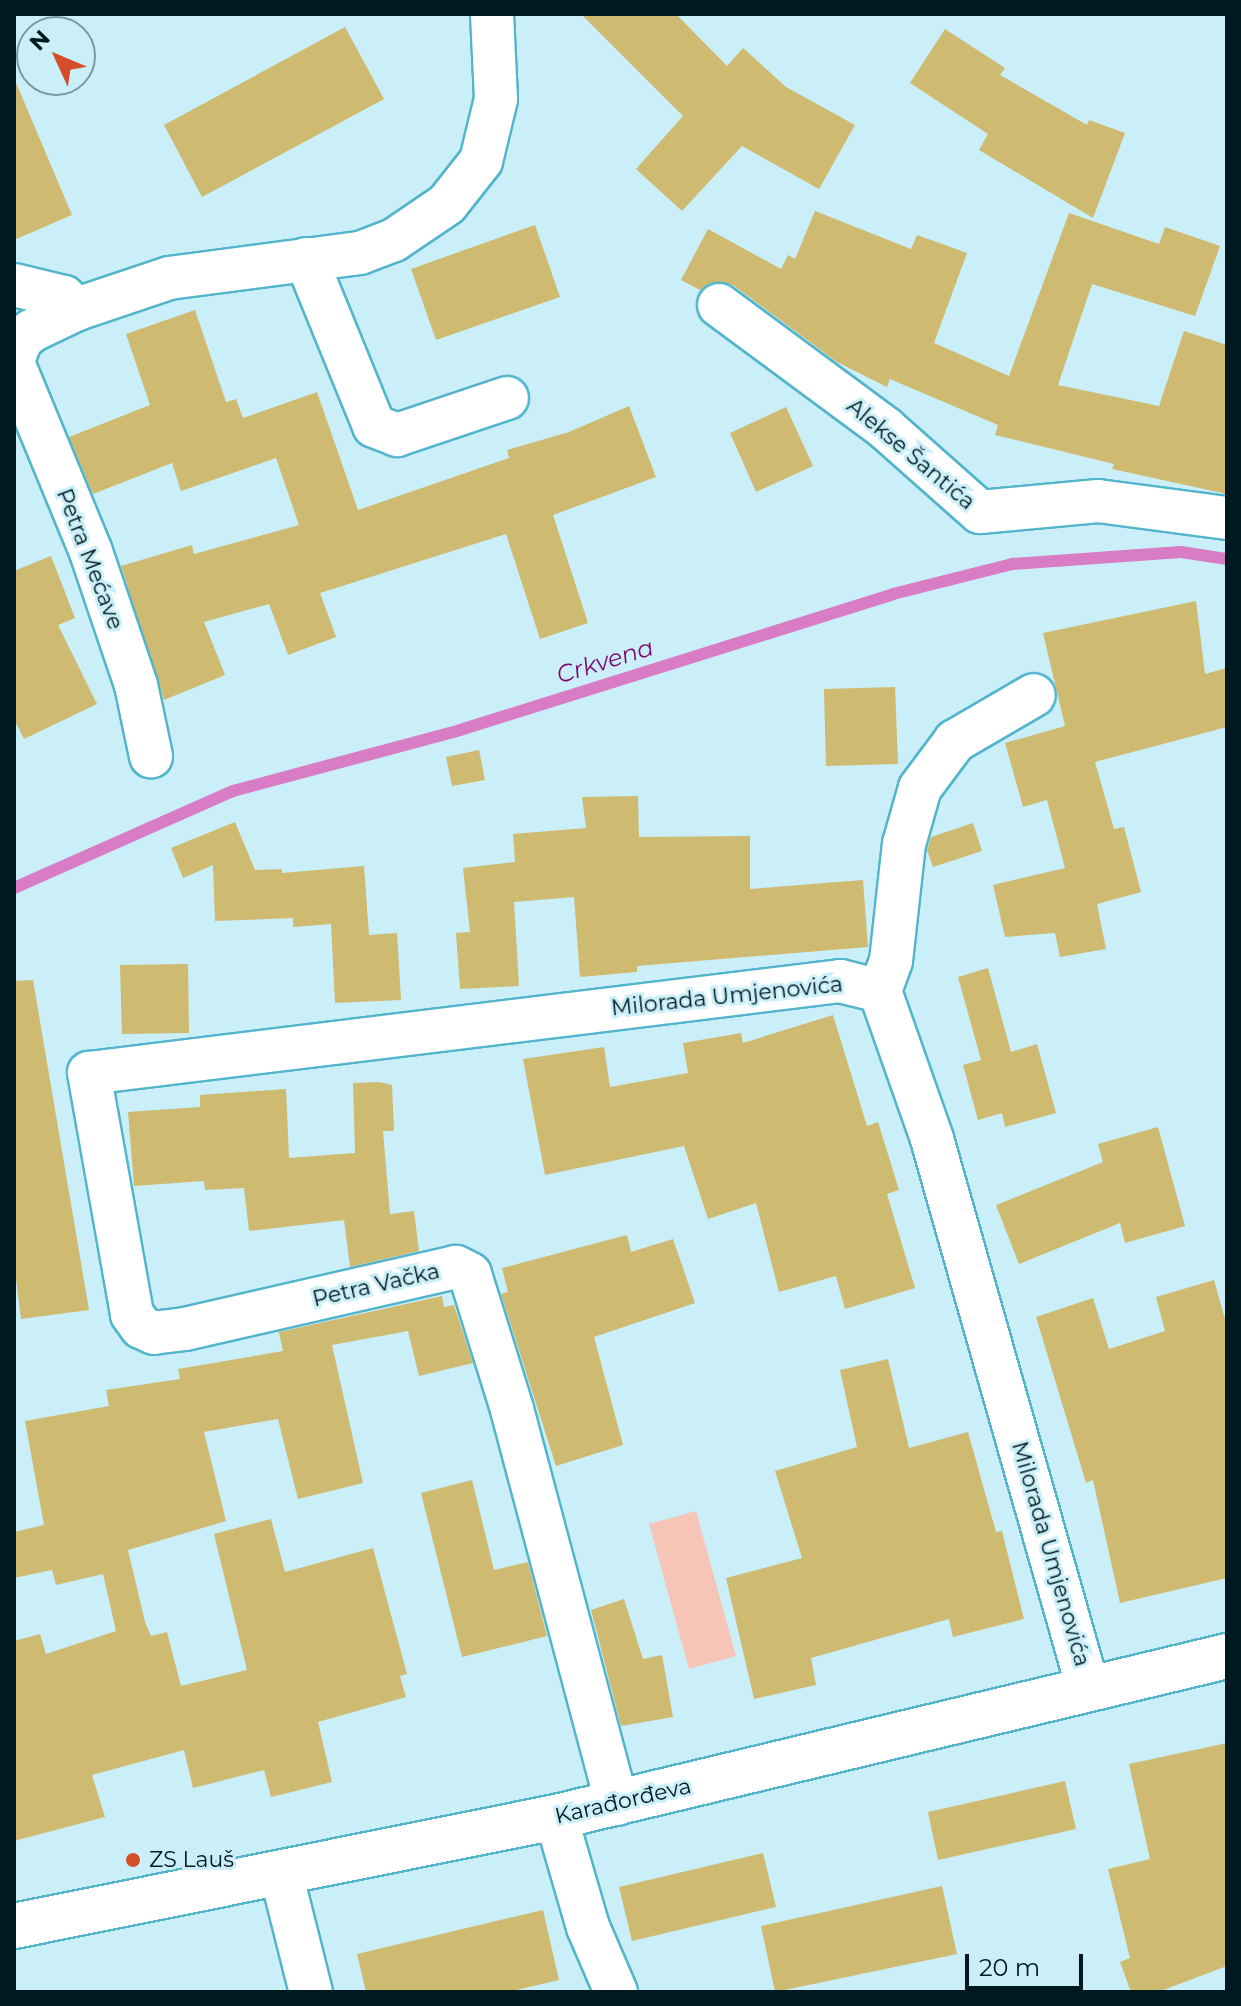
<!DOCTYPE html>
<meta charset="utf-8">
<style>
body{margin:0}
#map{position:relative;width:1241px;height:2006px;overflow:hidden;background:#cbeff8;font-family:Montserrat,sans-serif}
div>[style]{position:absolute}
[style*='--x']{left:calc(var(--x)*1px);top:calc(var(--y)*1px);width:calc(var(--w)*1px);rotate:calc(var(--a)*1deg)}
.green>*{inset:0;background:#f7c5b7}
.stream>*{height:12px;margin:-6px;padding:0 6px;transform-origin:6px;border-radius:6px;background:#d87dc5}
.building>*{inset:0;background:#ceba70}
.roads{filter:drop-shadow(2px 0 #52b5cc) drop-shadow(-2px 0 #52b5cc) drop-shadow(0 2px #52b5cc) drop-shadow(0 -2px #52b5cc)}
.minor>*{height:42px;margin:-21px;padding:0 21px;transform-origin:21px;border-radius:21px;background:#fff}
.major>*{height:44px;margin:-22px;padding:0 22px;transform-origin:22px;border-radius:22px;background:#fff}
.dots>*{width:22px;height:22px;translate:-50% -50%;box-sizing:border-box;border:4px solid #cbeff8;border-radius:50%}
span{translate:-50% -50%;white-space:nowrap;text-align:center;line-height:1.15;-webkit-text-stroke:6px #cbeff8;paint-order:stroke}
.street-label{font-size:22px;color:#001920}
.poi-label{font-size:22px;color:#001920}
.left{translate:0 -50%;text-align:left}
.water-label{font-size:24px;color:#7d096e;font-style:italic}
.frame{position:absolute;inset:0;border:16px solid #001920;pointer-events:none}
.north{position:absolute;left:16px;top:16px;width:80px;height:80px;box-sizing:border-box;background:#cbeff8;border:2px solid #7a99a2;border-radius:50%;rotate:314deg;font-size:22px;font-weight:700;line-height:32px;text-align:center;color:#001920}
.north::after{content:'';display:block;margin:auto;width:28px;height:36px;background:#d54c29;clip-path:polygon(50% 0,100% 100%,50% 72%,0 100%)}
.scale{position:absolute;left:965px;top:1954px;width:118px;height:36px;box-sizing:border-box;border:4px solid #001920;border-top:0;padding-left:10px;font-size:24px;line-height:28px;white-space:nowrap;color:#001920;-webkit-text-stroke:6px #cbeff8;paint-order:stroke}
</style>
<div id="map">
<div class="green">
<div style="clip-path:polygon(696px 1511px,736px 1656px,689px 1669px,649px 1524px)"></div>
</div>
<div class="stream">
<div style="--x:14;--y:888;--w:240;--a:-23.9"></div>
<div style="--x:233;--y:791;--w:235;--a:-15"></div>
<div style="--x:460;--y:730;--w:454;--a:-17.4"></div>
<div style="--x:893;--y:594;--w:123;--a:-14.1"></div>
<div style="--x:1012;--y:564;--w:169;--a:-4.1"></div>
<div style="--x:1181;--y:552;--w:47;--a:8.7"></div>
</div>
<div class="building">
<div style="clip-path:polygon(581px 14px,676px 14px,727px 66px,743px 48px,786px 87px,855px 125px,819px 189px,742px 146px,682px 211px,636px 169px,683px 116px)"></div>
<div style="clip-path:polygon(345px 27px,384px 99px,202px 197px,164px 125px)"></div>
<div style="clip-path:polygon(945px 29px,1005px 68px,1000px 75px,1087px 125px,1089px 120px,1125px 133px,1093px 218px,979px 150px,988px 134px,910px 83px)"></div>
<div style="clip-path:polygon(14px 78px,72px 215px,14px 240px)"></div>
<div style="clip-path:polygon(815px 211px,911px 249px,917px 235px,967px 253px,934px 343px,1009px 376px,1069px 213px,1159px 244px,1165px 227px,1220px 246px,1195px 316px,1092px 284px,1058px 385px,1159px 406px,1184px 331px,1227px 345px,1227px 494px,1112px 469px,1114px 464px,995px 435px,998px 425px,890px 379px,887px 387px,837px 362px,733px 285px,710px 283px,700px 290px,681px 280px,708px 229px,781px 269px,788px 255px,795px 259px)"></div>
<div style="clip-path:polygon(535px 225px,560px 297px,436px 340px,411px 269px)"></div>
<div style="clip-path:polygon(195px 310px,226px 402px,236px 399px,243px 418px,317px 392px,358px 510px,509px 458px,507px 450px,569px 432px,629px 406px,656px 477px,553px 515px,588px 623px,540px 639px,506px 534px,320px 593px,336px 637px,288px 655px,269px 604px,204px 622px,225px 675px,164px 700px,121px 566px,192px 545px,194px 554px,299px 525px,276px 458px,181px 491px,172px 463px,93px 494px,69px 437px,150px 405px,126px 334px)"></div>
<div style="clip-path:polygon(786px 407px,813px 466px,756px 492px,730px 433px)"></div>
<div style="clip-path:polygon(51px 556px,75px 618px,58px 625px,97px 704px,24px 739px,14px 719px,14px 571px)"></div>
<div style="clip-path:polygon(1196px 601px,1205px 674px,1227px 668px,1227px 727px,1095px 762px,1114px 829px,1124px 827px,1141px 892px,1097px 904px,1106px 949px,1060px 957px,1055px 933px,1005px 937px,993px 885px,1065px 868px,1047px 800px,1023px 807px,1005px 743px,1065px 726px,1043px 633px)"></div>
<div style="clip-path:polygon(895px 687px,898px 764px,826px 766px,824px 689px)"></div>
<div style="clip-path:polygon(479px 750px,485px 780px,452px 786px,446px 757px)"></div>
<div style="clip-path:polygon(638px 796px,639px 837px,750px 836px,750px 889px,863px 880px,868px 947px,637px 966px,637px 972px,580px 977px,574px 897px,514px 902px,519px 986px,460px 989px,456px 933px,470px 932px,463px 868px,515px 862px,513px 834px,586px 828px,582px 797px)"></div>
<div style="clip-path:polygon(235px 822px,255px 870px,282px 869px,282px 873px,364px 866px,369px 935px,397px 933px,401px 1000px,335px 1003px,331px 924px,293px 927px,293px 918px,215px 921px,213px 865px,183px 878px,171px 848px)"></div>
<div style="clip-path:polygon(973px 823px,982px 851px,933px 867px,927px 850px,931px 837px)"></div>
<div style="clip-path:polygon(188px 964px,189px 1033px,122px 1034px,120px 965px)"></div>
<div style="clip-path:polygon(988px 968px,1011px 1052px,1037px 1044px,1056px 1113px,1005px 1127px,1002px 1113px,978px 1120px,963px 1065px,981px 1060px,958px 977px)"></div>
<div style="clip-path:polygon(33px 980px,89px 1310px,21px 1319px,14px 1263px,14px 981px)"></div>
<div style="clip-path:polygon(833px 1015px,867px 1126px,878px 1122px,899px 1190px,887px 1194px,915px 1288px,845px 1309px,836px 1276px,779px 1292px,756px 1203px,708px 1219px,684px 1146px,545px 1175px,523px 1059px,604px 1047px,610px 1087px,688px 1073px,683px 1043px,741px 1033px,743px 1043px)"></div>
<div style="clip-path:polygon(379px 1082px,392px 1085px,394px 1131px,383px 1131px,390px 1214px,414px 1211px,419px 1251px,350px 1267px,344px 1220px,249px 1231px,244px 1188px,205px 1190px,204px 1181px,134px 1186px,128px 1112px,200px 1107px,200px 1095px,286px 1089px,289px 1158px,355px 1153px,353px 1083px)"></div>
<div style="clip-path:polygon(1158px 1127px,1185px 1226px,1125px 1243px,1120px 1223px,1019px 1264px,996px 1205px,1103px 1162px,1098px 1144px)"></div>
<div style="clip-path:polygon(627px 1235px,631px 1252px,673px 1239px,695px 1303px,594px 1337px,623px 1445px,556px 1466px,501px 1294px,508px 1292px,502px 1268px)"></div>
<div style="clip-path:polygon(1214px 1280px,1227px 1326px,1227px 1578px,1120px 1603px,1093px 1480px,1086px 1483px,1036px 1317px,1093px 1298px,1109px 1349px,1165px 1331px,1156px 1297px)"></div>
<div style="clip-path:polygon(442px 1296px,444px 1307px,454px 1305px,473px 1363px,419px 1376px,408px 1331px,332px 1345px,363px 1483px,298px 1499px,278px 1419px,204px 1432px,226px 1521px,128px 1550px,145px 1622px,151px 1636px,167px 1632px,181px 1686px,247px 1670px,214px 1534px,271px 1519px,285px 1572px,373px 1548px,407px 1674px,400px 1676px,406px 1697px,318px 1722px,332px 1782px,271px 1797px,264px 1770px,193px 1788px,184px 1750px,92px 1775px,105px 1817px,14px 1841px,14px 1641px,40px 1634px,46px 1654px,116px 1631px,103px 1574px,56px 1585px,52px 1570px,14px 1578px,14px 1532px,44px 1525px,25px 1421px,109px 1406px,106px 1390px,180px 1379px,178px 1369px,283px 1351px,279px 1332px)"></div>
<div style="clip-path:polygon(888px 1359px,909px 1448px,968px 1432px,996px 1532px,1002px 1531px,1024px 1619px,953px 1637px,949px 1619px,811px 1658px,816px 1685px,754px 1699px,726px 1578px,802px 1558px,775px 1471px,857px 1447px,840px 1370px)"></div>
<div style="clip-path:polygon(472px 1480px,494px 1570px,528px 1562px,547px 1636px,462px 1657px,421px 1493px)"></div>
<div style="clip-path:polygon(624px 1599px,643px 1659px,662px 1655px,673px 1717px,621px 1726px,591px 1610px)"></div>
<div style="clip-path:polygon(1227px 1743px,1227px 1966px,1158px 1992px,1131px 1992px,1120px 1962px,1130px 1958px,1108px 1869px,1150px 1859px,1129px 1764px)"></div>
<div style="clip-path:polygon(1065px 1781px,1076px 1829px,938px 1860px,928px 1812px)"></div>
<div style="clip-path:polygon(763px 1853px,776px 1907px,632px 1941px,619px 1887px)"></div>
<div style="clip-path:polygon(942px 1886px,957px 1954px,775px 1992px,761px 1926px)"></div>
<div style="clip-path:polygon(543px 1910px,559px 1980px,508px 1992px,366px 1992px,357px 1954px)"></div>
</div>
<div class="roads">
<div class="minor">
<div style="--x:306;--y:259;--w:180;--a:67.8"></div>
<div style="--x:374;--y:426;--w:25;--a:21"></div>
<div style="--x:397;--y:435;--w:116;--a:-18.6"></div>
<div style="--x:14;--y:285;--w:51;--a:13.5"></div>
<div style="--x:64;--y:297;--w:18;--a:43"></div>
<div style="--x:77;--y:309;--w:97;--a:-18.6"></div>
<div style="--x:169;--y:278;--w:193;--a:-7.5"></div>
<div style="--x:360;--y:253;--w:36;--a:-21"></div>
<div style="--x:394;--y:240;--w:64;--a:-34.2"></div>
<div style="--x:447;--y:204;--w:55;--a:-51.7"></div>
<div style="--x:481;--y:161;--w:64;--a:-76.4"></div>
<div style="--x:496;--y:99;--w:85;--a:-92.7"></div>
<div style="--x:719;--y:305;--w:207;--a:36.5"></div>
<div style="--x:885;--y:428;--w:127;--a:41.5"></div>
<div style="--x:980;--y:512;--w:119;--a:-5.3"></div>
<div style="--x:1098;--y:501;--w:130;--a:7.5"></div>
<div style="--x:14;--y:358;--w:19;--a:-69"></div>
<div style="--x:21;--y:340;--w:13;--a:-42"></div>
<div style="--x:31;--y:331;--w:51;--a:-25.6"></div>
<div style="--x:14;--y:365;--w:202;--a:67.6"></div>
<div style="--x:91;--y:552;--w:140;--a:71.3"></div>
<div style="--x:136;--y:685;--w:73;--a:78.1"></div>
<div style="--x:880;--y:991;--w:32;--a:-70"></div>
<div style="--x:891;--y:961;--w:118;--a:-83.7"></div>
<div style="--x:904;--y:844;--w:58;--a:-74.1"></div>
<div style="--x:920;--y:788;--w:59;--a:-53.3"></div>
<div style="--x:955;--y:741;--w:91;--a:-30.2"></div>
<div style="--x:617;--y:1804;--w:409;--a:-104.9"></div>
<div style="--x:512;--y:1409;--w:141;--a:-107.3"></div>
<div style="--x:470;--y:1274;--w:16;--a:-153"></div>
<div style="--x:456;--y:1267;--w:278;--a:167.1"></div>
<div style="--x:185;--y:1329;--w:31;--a:173"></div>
<div style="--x:154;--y:1333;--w:14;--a:-155"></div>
<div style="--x:141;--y:1327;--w:16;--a:-125"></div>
<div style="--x:132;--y:1314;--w:245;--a:-100.1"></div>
<div style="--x:89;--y:1073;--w:757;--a:-6.98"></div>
<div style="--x:840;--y:981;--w:41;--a:14"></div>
<div style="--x:880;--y:991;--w:157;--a:70.6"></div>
<div style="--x:932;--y:1139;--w:571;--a:74.14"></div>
<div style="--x:556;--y:1817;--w:115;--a:73.8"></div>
<div style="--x:588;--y:1927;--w:71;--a:66.7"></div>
<div style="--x:281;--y:1873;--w:123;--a:75.9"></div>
</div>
<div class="major">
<div style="--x:14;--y:1926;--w:553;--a:-11.37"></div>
<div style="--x:556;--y:1817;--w:690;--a:-13.49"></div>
</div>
</div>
<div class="dots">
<div style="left:133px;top:1860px;background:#d54c29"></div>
</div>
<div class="street-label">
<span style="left:911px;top:454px;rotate:40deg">Alekse Šantića</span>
<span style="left:90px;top:559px;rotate:69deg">Petra Mećave</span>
<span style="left:727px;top:996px;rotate:-6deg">Milorada Umjenovića</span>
<span style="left:376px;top:1285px;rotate:-13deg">Petra Vačka</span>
<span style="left:1051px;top:1554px;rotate:74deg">Milorada Umjenovića</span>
<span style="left:623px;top:1801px;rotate:-13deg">Karađorđeva</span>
</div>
<div class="poi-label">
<span class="left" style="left:149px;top:1860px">ZS Lauš</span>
</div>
<div class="water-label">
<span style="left:605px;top:661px;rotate:-17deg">Crkvena</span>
</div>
<div class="frame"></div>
<div class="north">N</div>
<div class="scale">20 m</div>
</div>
